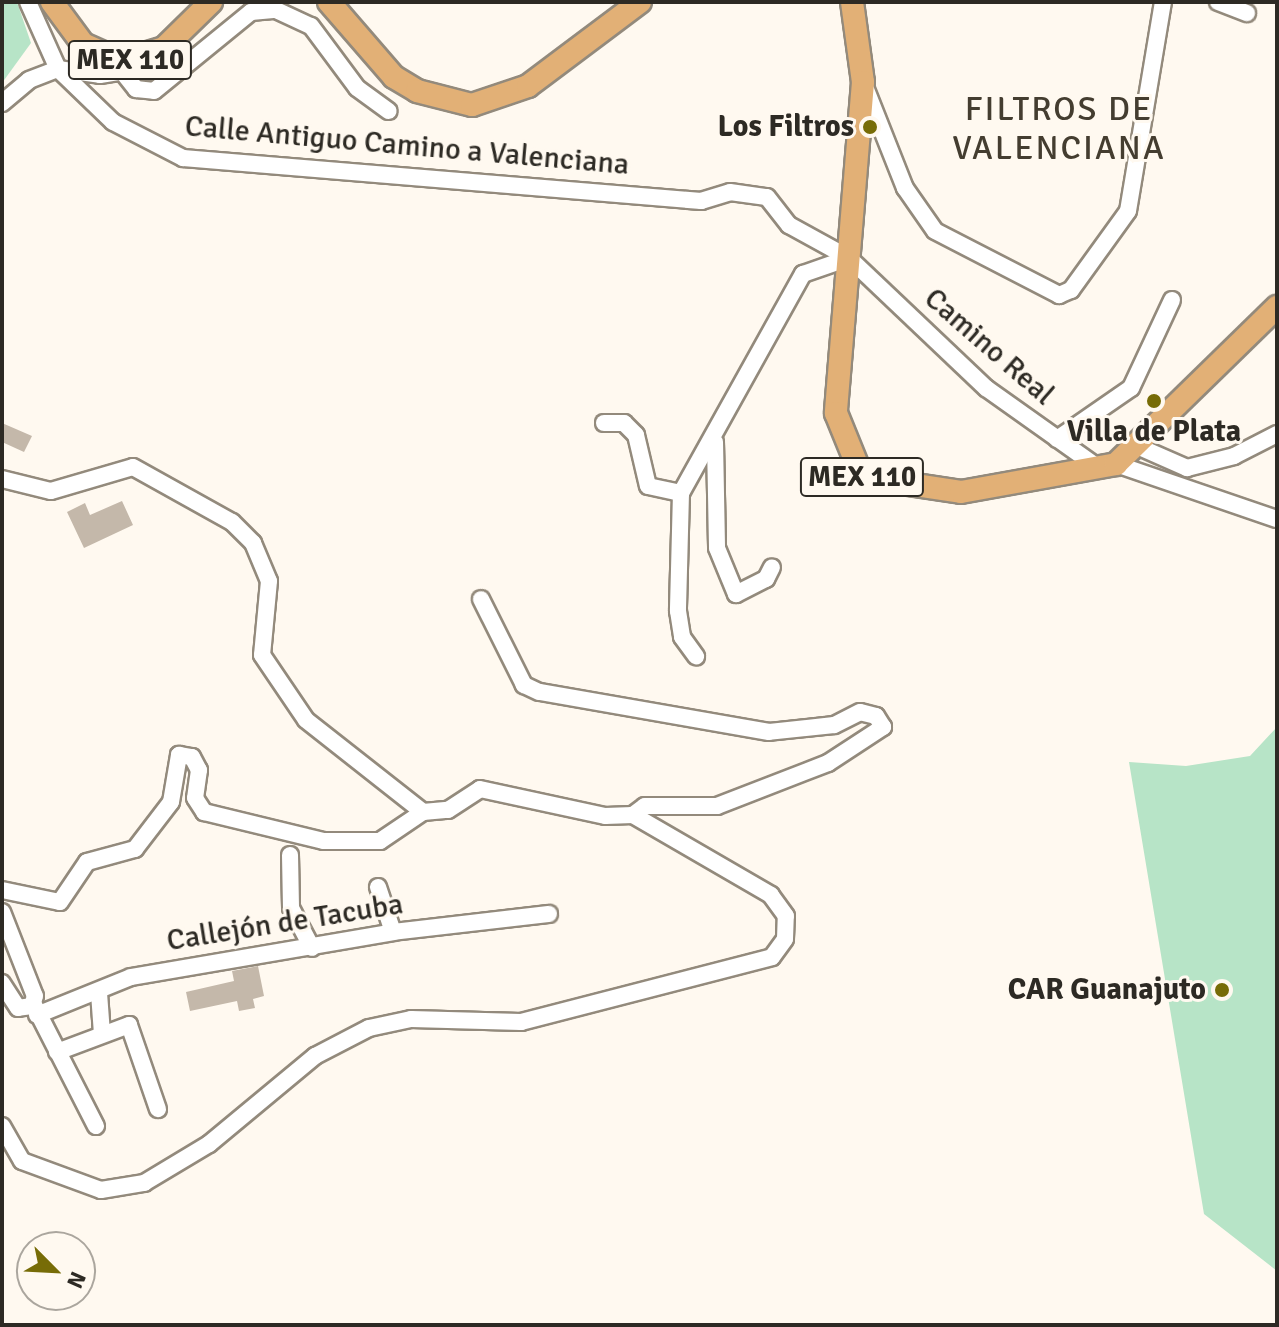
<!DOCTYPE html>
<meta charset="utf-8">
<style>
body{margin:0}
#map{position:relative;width:1279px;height:1327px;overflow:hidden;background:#fff9f0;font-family:Signika,sans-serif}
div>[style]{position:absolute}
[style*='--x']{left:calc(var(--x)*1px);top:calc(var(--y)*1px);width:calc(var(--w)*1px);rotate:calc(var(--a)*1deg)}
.green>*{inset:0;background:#b7e4c7}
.building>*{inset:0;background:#c4b8aa}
.roads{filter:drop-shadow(2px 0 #938a7c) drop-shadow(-2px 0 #938a7c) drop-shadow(0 2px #938a7c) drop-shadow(0 -2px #938a7c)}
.minor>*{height:16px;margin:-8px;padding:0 8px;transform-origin:8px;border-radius:8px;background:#fff}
.major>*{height:22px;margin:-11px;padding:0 11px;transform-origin:11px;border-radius:11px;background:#e2b076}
.dots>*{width:22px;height:22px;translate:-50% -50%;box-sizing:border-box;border:4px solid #fff9f0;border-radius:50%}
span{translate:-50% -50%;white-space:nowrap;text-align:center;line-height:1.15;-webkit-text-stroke:6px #fff9f0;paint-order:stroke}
.shield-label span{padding:2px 6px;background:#fff9f0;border:2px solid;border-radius:6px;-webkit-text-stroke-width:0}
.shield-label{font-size:28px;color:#2d2a24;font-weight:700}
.poi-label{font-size:30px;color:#2d2a24;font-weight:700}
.right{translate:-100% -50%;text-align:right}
.street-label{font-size:30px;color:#2d2a24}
.quarter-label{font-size:34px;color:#443d30;letter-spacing:2px}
.frame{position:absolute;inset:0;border:4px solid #2d2a24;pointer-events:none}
.north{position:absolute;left:16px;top:1231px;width:80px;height:80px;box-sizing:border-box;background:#fff9f0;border:2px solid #aba69e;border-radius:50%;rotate:114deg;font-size:22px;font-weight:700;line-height:32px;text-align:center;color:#2d2a24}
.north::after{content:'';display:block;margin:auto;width:28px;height:36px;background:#776c07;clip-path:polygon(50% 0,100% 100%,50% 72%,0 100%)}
</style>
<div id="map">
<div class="green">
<div style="clip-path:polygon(2px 2px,17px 2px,31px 43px,2px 83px)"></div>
<div style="clip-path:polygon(1277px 727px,1277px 1271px,1204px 1214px,1129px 762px,1186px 766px,1250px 756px)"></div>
</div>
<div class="building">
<div style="clip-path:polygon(2px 423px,32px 436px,24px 452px,2px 442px)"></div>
<div style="clip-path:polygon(122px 501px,133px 525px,84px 548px,67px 512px,85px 503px,90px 515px)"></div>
<div style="clip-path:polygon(258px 966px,264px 996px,253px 999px,255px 1008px,239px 1011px,237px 1001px,190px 1011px,186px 992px,234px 981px,232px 971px)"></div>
</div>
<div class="roads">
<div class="minor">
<div style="--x:28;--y:2;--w:73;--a:65.9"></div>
<div style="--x:58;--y:69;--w:76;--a:43.9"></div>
<div style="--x:113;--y:122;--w:79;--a:27.2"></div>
<div style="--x:183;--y:158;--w:520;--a:4.75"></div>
<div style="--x:701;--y:201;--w:30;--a:-17"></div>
<div style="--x:730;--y:192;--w:37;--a:8"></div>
<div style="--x:767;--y:197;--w:36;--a:52"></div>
<div style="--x:789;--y:225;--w:68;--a:28.8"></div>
<div style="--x:849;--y:258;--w:189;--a:43.5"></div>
<div style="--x:986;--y:388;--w:140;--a:35.4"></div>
<div style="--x:1218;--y:2;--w:31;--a:21"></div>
<div style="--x:125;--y:75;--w:18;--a:52"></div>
<div style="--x:136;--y:89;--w:18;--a:6"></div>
<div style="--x:154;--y:91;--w:125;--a:-39.2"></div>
<div style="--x:251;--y:12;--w:25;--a:-5"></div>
<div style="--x:276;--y:10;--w:38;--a:25"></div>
<div style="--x:311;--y:26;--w:77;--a:53.4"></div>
<div style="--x:357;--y:88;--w:39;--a:36"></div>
<div style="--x:865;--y:87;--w:109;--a:68.4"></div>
<div style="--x:905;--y:188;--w:52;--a:55.1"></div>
<div style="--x:935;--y:231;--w:140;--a:27.3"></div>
<div style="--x:1059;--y:295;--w:13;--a:-23"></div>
<div style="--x:1071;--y:290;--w:97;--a:-54.2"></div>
<div style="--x:1128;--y:211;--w:212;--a:-80.5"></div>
<div style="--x:2;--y:103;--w:35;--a:-40"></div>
<div style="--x:29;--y:80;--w:31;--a:-21"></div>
<div style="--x:58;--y:69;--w:42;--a:8.1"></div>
<div style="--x:100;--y:75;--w:31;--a:-9"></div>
<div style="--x:604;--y:423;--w:20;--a:0"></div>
<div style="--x:624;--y:423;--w:17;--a:45"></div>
<div style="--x:636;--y:435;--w:52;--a:76.8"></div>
<div style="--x:648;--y:486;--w:34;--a:12"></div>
<div style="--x:681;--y:493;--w:251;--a:-60.9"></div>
<div style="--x:803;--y:274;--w:49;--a:-19.2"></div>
<div style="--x:1057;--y:439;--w:90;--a:-34.6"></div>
<div style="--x:1131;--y:388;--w:97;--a:-65"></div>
<div style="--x:715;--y:442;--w:106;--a:88.9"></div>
<div style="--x:717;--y:548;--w:50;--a:67.6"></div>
<div style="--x:736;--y:594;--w:34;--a:-27"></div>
<div style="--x:766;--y:579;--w:13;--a:-63"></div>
<div style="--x:1137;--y:446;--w:55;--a:23.7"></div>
<div style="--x:1187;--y:468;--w:49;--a:-14.3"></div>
<div style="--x:1234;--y:456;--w:48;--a:-27.1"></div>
<div style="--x:1116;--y:464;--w:170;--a:18.9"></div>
<div style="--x:2;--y:479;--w:50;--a:13.8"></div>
<div style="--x:51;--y:491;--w:85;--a:-16.3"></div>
<div style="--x:133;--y:467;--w:113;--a:29.1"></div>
<div style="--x:232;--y:522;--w:30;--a:45"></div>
<div style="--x:253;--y:543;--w:41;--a:67.2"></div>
<div style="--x:269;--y:581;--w:74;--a:95.4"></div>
<div style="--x:262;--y:655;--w:78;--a:55.9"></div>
<div style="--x:306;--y:720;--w:149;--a:38.2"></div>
<div style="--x:423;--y:812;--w:25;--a:-5"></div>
<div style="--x:448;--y:810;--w:38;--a:-33"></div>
<div style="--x:480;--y:789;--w:128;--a:12.2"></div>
<div style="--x:605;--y:816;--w:28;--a:-2"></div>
<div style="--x:633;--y:815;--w:15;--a:-37"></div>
<div style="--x:645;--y:806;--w:72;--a:0"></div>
<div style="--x:717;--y:806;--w:119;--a:-21.2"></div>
<div style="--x:828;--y:763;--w:66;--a:-33.2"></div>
<div style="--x:883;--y:727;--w:13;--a:-122"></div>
<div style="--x:876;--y:716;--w:16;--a:-166"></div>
<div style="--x:860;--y:712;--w:29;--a:153"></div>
<div style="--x:834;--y:725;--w:65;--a:173.9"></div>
<div style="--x:769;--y:732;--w:233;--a:-170.1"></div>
<div style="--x:539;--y:692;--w:17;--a:-155"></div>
<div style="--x:524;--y:685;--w:96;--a:-116.6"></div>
<div style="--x:681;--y:493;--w:118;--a:91.5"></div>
<div style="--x:678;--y:611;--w:26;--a:81"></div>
<div style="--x:682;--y:637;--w:24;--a:54"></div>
<div style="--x:290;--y:855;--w:53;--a:88.9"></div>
<div style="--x:291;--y:908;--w:45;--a:62.3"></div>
<div style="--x:378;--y:887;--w:47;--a:71.6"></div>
<div style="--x:2;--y:890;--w:59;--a:11.7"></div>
<div style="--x:60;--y:902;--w:48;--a:-56"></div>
<div style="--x:87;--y:862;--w:50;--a:-15.2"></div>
<div style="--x:135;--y:849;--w:59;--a:-52.5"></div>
<div style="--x:171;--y:802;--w:48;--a:-80.3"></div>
<div style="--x:179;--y:755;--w:13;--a:9"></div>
<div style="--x:192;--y:757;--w:15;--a:62"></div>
<div style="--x:199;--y:770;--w:28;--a:98"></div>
<div style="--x:195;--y:798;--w:17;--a:57"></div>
<div style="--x:204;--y:812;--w:123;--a:13.6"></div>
<div style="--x:324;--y:841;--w:56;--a:0"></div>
<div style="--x:380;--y:841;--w:52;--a:-34"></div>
<div style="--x:2;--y:912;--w:90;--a:68.6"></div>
<div style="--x:35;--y:996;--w:10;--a:107"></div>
<div style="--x:32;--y:1006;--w:14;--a:172"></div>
<div style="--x:18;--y:1008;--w:30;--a:-123"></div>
<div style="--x:99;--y:993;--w:41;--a:85.8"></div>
<div style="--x:34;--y:1005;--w:136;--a:62.9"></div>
<div style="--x:37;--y:1015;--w:101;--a:-22"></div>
<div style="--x:131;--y:977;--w:266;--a:-9.7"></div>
<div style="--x:393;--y:932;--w:157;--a:-6.6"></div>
<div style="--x:57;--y:1052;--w:77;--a:-20.6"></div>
<div style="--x:129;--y:1025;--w:89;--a:71"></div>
<div style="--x:2;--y:1126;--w:40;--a:60.3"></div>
<div style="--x:22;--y:1161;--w:84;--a:20.2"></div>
<div style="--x:101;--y:1190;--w:44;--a:-9.2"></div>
<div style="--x:144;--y:1183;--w:76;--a:-31"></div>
<div style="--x:209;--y:1144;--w:138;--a:-39.7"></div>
<div style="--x:315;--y:1056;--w:61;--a:-27.4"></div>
<div style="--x:369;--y:1028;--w:43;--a:-12.1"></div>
<div style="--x:411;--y:1019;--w:110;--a:1.6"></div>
<div style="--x:521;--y:1022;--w:259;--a:-14.5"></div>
<div style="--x:772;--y:957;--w:22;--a:-54"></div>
<div style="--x:785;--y:939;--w:23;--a:-88"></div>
<div style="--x:786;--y:916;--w:26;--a:-126"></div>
<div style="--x:771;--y:895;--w:160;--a:-149.9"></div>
</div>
<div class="major">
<div style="--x:52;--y:2;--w:52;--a:53.6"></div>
<div style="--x:83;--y:44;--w:42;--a:24.1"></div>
<div style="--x:121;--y:61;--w:45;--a:-16.8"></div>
<div style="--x:164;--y:48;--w:66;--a:-44.4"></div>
<div style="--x:329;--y:2;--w:99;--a:49.1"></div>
<div style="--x:394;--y:77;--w:27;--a:31"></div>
<div style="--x:417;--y:91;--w:57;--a:14.3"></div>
<div style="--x:472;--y:105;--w:59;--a:-18.7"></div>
<div style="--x:528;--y:86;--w:140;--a:-36.9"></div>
<div style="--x:852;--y:2;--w:81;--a:82.2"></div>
<div style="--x:863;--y:82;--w:332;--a:94.7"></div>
<div style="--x:836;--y:413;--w:69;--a:67.9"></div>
<div style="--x:862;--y:477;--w:100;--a:8.6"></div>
<div style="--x:961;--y:492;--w:158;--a:-10.2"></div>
<div style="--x:1116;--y:464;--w:225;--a:-44.3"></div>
</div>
</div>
<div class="dots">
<div style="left:870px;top:127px;background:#776c07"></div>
<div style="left:1154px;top:401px;background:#776c07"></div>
<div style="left:1222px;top:990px;background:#776c07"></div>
</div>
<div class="shield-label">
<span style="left:130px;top:60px">MEX 110</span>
<span style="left:862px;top:477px">MEX 110</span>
</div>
<div class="poi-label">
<span class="right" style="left:854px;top:127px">Los Filtros</span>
<span style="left:1154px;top:432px">Villa de Plata</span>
<span class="right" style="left:1206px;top:990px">CAR Guanajuto</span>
</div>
<div class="street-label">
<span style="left:407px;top:146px;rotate:5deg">Calle Antiguo Camino a Valenciana</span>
<span style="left:989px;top:347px;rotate:41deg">Camino Real</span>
<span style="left:285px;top:923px;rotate:-9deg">Callejón de Tacuba</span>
</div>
<div class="quarter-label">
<span style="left:1059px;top:129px">FILTROS DE<br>VALENCIANA</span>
</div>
<div class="frame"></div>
<div class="north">N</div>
</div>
